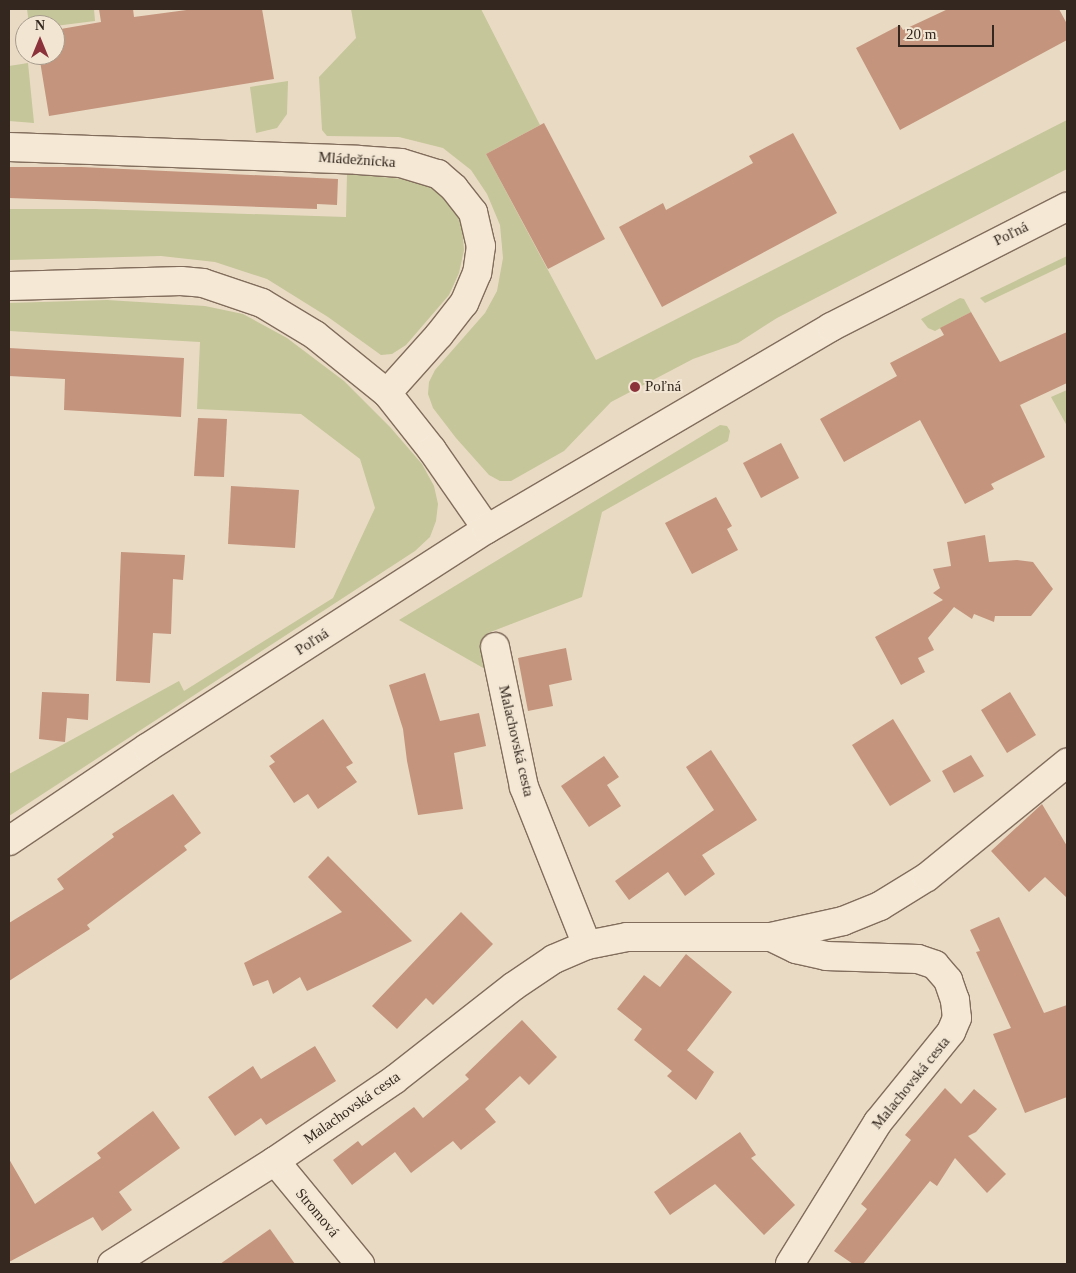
<!DOCTYPE html>
<meta charset="utf-8">
<style>
body{margin:0}
#map{position:relative;width:1076px;height:1273px;overflow:hidden;background:#e9dac4;font-family:Georgia,serif}
div>[style]{position:absolute}
[style*='--x']{left:calc(var(--x)*1px);top:calc(var(--y)*1px);width:calc(var(--w)*1px);rotate:calc(var(--a)*1deg)}
.green>*{inset:0;background:#c5c699}
.building>*{inset:0;background:#c4947d}
.roads{filter:drop-shadow(1px 0 #826d5c) drop-shadow(-1px 0 #826d5c) drop-shadow(0 1px #826d5c) drop-shadow(0 -1px #826d5c)}
.minor>*{height:28px;margin:-14px;padding:0 14px;transform-origin:14px;border-radius:14px;background:#f5e9d6}
.dots>*{width:14px;height:14px;translate:-50% -50%;box-sizing:border-box;border:2px solid #f2e6d3;border-radius:50%}
span{translate:-50% -50%;white-space:nowrap;text-align:center;line-height:1.15;-webkit-text-stroke:4px #f2e6d3;paint-order:stroke}
.street-label{font-size:15px;color:#33271f}
.poi-label{font-size:15px;color:#33271f}
.left{translate:0 -50%;text-align:left}
.frame{position:absolute;inset:0;border:10px solid #33271f;pointer-events:none}
.north{position:absolute;left:15px;top:15px;width:50px;height:50px;box-sizing:border-box;background:#f2e6d3;border:1px solid #a69a8b;border-radius:50%;rotate:0deg;font-size:14px;font-weight:700;line-height:20px;text-align:center;color:#33271f}
.north::after{content:'';display:block;margin:auto;width:18px;height:22px;background:#8b323b;clip-path:polygon(50% 0,100% 100%,50% 72%,0 100%)}
.scale{position:absolute;left:898px;top:25px;width:96px;height:22px;box-sizing:border-box;border:2px solid #33271f;border-top:0;padding-left:6px;font-size:15px;line-height:18px;white-space:nowrap;color:#33271f;-webkit-text-stroke:4px #f2e6d3;paint-order:stroke}
</style>
<div id="map">
<div class="green">
<div style="clip-path:polygon(27px 9px,94px 9px,95px 21px,55px 26px,29px 25px)"></div>
<div style="clip-path:polygon(351px 9px,481px 9px,540px 125px,486px 154px,596px 360px,1067px 120px,1067px 169px,777px 318px,738px 343px,693px 359px,611px 402px,564px 451px,511px 481px,500px 481px,489px 475px,456px 438px,433px 408px,428px 394px,429px 382px,435px 370px,485px 313px,497px 291px,503px 258px,500px 225px,487px 194px,471px 170px,443px 148px,399px 137px,327px 136px,322px 130px,319px 77px,356px 38px)"></div>
<div style="clip-path:polygon(28px 63px,34px 123px,9px 121px,9px 66px)"></div>
<div style="clip-path:polygon(288px 81px,287px 114px,277px 128px,256px 133px,250px 87px)"></div>
<div style="clip-path:polygon(347px 174px,415px 180px,435px 190px,453px 207px,462px 226px,464px 250px,459px 273px,449px 295px,406px 345px,392px 354px,381px 355px,328px 317px,267px 279px,215px 262px,161px 256px,9px 260px,9px 209px,94px 209px,346px 217px)"></div>
<div style="clip-path:polygon(1067px 256px,1067px 264px,985px 303px,980px 298px)"></div>
<div style="clip-path:polygon(960px 298px,964px 299px,971px 312px,935px 331px,928px 328px,921px 319px)"></div>
<div style="clip-path:polygon(107px 300px,205px 306px,243px 314px,287px 338px,344px 381px,390px 427px,422px 464px,434px 486px,438px 504px,436px 521px,430px 537px,415px 551px,9px 816px,9px 774px,179px 681px,184px 691px,333px 598px,375px 508px,360px 459px,301px 414px,197px 409px,200px 342px,9px 331px,9px 303px)"></div>
<div style="clip-path:polygon(1067px 390px,1067px 426px,1051px 397px)"></div>
<div style="clip-path:polygon(720px 425px,727px 426px,730px 431px,728px 441px,602px 512px,582px 597px,488px 633px,482px 646px,485px 669px,399px 620px)"></div>
</div>
<div class="building">
<div style="clip-path:polygon(99px 9px,133px 9px,134px 17px,194px 9px,262px 9px,274px 79px,49px 116px,39px 55px,55px 55px,55px 30px,101px 22px)"></div>
<div style="clip-path:polygon(948px 9px,1059px 9px,1067px 24px,1067px 40px,900px 130px,856px 48px,900px 25px,903px 30px)"></div>
<div style="clip-path:polygon(544px 123px,605px 239px,548px 269px,486px 154px)"></div>
<div style="clip-path:polygon(793px 133px,837px 213px,662px 307px,619px 227px,663px 203px,666px 210px,753px 163px,749px 156px)"></div>
<div style="clip-path:polygon(9px 167px,81px 167px,338px 179px,337px 205px,317px 204px,317px 209px,9px 198px)"></div>
<div style="clip-path:polygon(971px 312px,1000px 362px,1067px 332px,1067px 383px,1020px 405px,1045px 457px,991px 484px,994px 489px,965px 504px,920px 420px,844px 462px,820px 419px,897px 376px,890px 363px,944px 335px,940px 328px)"></div>
<div style="clip-path:polygon(9px 348px,184px 358px,181px 417px,64px 410px,65px 379px,9px 376px)"></div>
<div style="clip-path:polygon(198px 418px,227px 419px,224px 477px,194px 476px)"></div>
<div style="clip-path:polygon(781px 443px,799px 478px,761px 498px,743px 463px)"></div>
<div style="clip-path:polygon(231px 486px,299px 490px,295px 548px,228px 544px)"></div>
<div style="clip-path:polygon(716px 497px,732px 526px,727px 529px,738px 550px,692px 574px,665px 523px)"></div>
<div style="clip-path:polygon(985px 535px,989px 562px,1017px 560px,1033px 562px,1053px 589px,1031px 616px,995px 616px,994px 622px,974px 614px,972px 619px,954px 607px,928px 638px,934px 650px,918px 658px,925px 672px,901px 685px,875px 637px,943px 600px,933px 593px,940px 588px,933px 569px,951px 566px,947px 542px)"></div>
<div style="clip-path:polygon(121px 552px,185px 555px,183px 580px,173px 579px,171px 634px,153px 633px,150px 683px,116px 681px)"></div>
<div style="clip-path:polygon(566px 648px,572px 680px,549px 685px,553px 706px,528px 711px,518px 658px)"></div>
<div style="clip-path:polygon(425px 673px,440px 721px,479px 713px,486px 746px,454px 753px,463px 809px,418px 815px,407px 761px,403px 729px,389px 685px)"></div>
<div style="clip-path:polygon(42px 692px,89px 694px,88px 720px,67px 718px,65px 742px,39px 739px)"></div>
<div style="clip-path:polygon(1010px 692px,1036px 735px,1007px 753px,981px 710px)"></div>
<div style="clip-path:polygon(323px 719px,353px 763px,346px 767px,357px 782px,318px 809px,308px 794px,294px 803px,269px 766px,275px 762px,270px 756px)"></div>
<div style="clip-path:polygon(893px 719px,931px 781px,890px 806px,852px 745px)"></div>
<div style="clip-path:polygon(711px 750px,757px 820px,702px 855px,715px 874px,685px 896px,668px 872px,629px 900px,615px 881px,714px 810px,686px 767px)"></div>
<div style="clip-path:polygon(971px 755px,984px 776px,954px 793px,942px 771px)"></div>
<div style="clip-path:polygon(604px 756px,619px 777px,607px 785px,621px 806px,589px 827px,561px 786px)"></div>
<div style="clip-path:polygon(173px 794px,201px 833px,184px 846px,187px 850px,87px 925px,90px 929px,9px 981px,9px 923px,64px 889px,57px 879px,114px 837px,112px 834px)"></div>
<div style="clip-path:polygon(1042px 804px,1067px 846px,1067px 898px,1045px 877px,1029px 892px,991px 851px)"></div>
<div style="clip-path:polygon(328px 856px,412px 941px,307px 991px,300px 977px,273px 994px,268px 980px,253px 986px,244px 963px,342px 912px,308px 877px)"></div>
<div style="clip-path:polygon(461px 912px,493px 944px,433px 1005px,426px 998px,397px 1029px,372px 1006px)"></div>
<div style="clip-path:polygon(999px 917px,1044px 1013px,1067px 1005px,1067px 1097px,1025px 1113px,993px 1034px,1011px 1028px,976px 952px,980px 951px,970px 930px)"></div>
<div style="clip-path:polygon(686px 954px,732px 992px,687px 1050px,714px 1072px,696px 1100px,667px 1076px,672px 1071px,634px 1040px,642px 1029px,617px 1009px,644px 975px,660px 987px)"></div>
<div style="clip-path:polygon(522px 1020px,557px 1057px,529px 1085px,520px 1076px,485px 1109px,496px 1122px,461px 1150px,453px 1141px,411px 1173px,395px 1152px,352px 1185px,333px 1160px,358px 1141px,362px 1146px,414px 1107px,423px 1118px,469px 1079px,465px 1075px)"></div>
<div style="clip-path:polygon(315px 1046px,336px 1081px,266px 1125px,261px 1118px,235px 1136px,208px 1097px,253px 1066px,261px 1079px)"></div>
<div style="clip-path:polygon(945px 1088px,961px 1104px,974px 1089px,997px 1109px,976px 1132px,968px 1136px,1006px 1174px,987px 1193px,955px 1158px,937px 1186px,930px 1181px,863px 1264px,853px 1264px,834px 1251px,867px 1209px,861px 1204px,911px 1140px,905px 1135px)"></div>
<div style="clip-path:polygon(153px 1111px,180px 1148px,119px 1192px,132px 1210px,102px 1231px,93px 1217px,9px 1262px,9px 1159px,35px 1204px,101px 1158px,97px 1153px)"></div>
<div style="clip-path:polygon(740px 1132px,756px 1155px,751px 1158px,795px 1205px,764px 1235px,715px 1184px,670px 1215px,654px 1192px)"></div>
<div style="clip-path:polygon(270px 1229px,295px 1264px,220px 1264px)"></div>
</div>
<div class="roads">
<div class="minor">
<div style="--x:9;--y:147;--w:349;--a:2.1"></div>
<div style="--x:358;--y:160;--w:43;--a:4"></div>
<div style="--x:401;--y:163;--w:39;--a:17"></div>
<div style="--x:438;--y:174;--w:21;--a:41"></div>
<div style="--x:454;--y:188;--w:31;--a:52"></div>
<div style="--x:473;--y:212;--w:35;--a:77"></div>
<div style="--x:481;--y:246;--w:27;--a:98"></div>
<div style="--x:477;--y:273;--w:33;--a:113"></div>
<div style="--x:464;--y:303;--w:41;--a:128"></div>
<div style="--x:439;--y:335;--w:78;--a:131.9"></div>
<div style="--x:9;--y:286;--w:172;--a:-1.7"></div>
<div style="--x:181;--y:281;--w:22;--a:5"></div>
<div style="--x:203;--y:283;--w:62;--a:18.7"></div>
<div style="--x:262;--y:303;--w:62;--a:31.1"></div>
<div style="--x:315;--y:335;--w:92;--a:38.9"></div>
<div style="--x:387;--y:393;--w:73;--a:51.7"></div>
<div style="--x:432;--y:450;--w:96;--a:55.2"></div>
<div style="--x:495;--y:647;--w:143;--a:78.3"></div>
<div style="--x:524;--y:787;--w:170;--a:68.3"></div>
<div style="--x:9;--y:841;--w:166;--a:-34"></div>
<div style="--x:147;--y:748;--w:404;--a:-32.8"></div>
<div style="--x:487;--y:529;--w:399;--a:-30.4"></div>
<div style="--x:831;--y:327;--w:265;--a:-27"></div>
<div style="--x:771;--y:937;--w:28;--a:26"></div>
<div style="--x:796;--y:949;--w:31;--a:13"></div>
<div style="--x:826;--y:956;--w:92;--a:1.9"></div>
<div style="--x:918;--y:959;--w:18;--a:19"></div>
<div style="--x:935;--y:965;--w:20;--a:49"></div>
<div style="--x:948;--y:980;--w:21;--a:71"></div>
<div style="--x:955;--y:1000;--w:18;--a:84"></div>
<div style="--x:957;--y:1018;--w:15;--a:113"></div>
<div style="--x:951;--y:1032;--w:116;--a:129"></div>
<div style="--x:878;--y:1122;--w:167;--a:121.8"></div>
<div style="--x:275;--y:1161;--w:134;--a:50.5"></div>
<div style="--x:112;--y:1264;--w:193;--a:-32.3"></div>
<div style="--x:275;--y:1161;--w:144;--a:-34.2"></div>
<div style="--x:394;--y:1080;--w:152;--a:-38.1"></div>
<div style="--x:514;--y:986;--w:48;--a:-34"></div>
<div style="--x:554;--y:959;--w:36;--a:-23"></div>
<div style="--x:587;--y:945;--w:41;--a:-11.3"></div>
<div style="--x:627;--y:937;--w:144;--a:0"></div>
<div style="--x:771;--y:937;--w:74;--a:-12.5"></div>
<div style="--x:843;--y:921;--w:40;--a:-22"></div>
<div style="--x:880;--y:906;--w:55;--a:-31.7"></div>
<div style="--x:927;--y:877;--w:181;--a:-39.2"></div>
</div>
</div>
<div class="dots">
<div style="left:635px;top:387px;background:#8b323b"></div>
</div>
<div class="street-label">
<span style="left:357px;top:160px;rotate:4deg">Mládežnícka</span>
<span style="left:1011px;top:234px;rotate:-26deg">Poľná</span>
<span style="left:312px;top:642px;rotate:-33deg">Poľná</span>
<span style="left:516px;top:741px;rotate:77deg">Malachovská cesta</span>
<span style="left:911px;top:1083px;rotate:-51deg">Malachovská cesta</span>
<span style="left:352px;top:1108px;rotate:-35deg">Malachovská cesta</span>
<span style="left:317px;top:1213px;rotate:50deg">Stromová</span>
</div>
<div class="poi-label">
<span class="left" style="left:645px;top:387px">Poľná</span>
</div>
<div class="frame"></div>
<div class="north">N</div>
<div class="scale">20 m</div>
</div>
